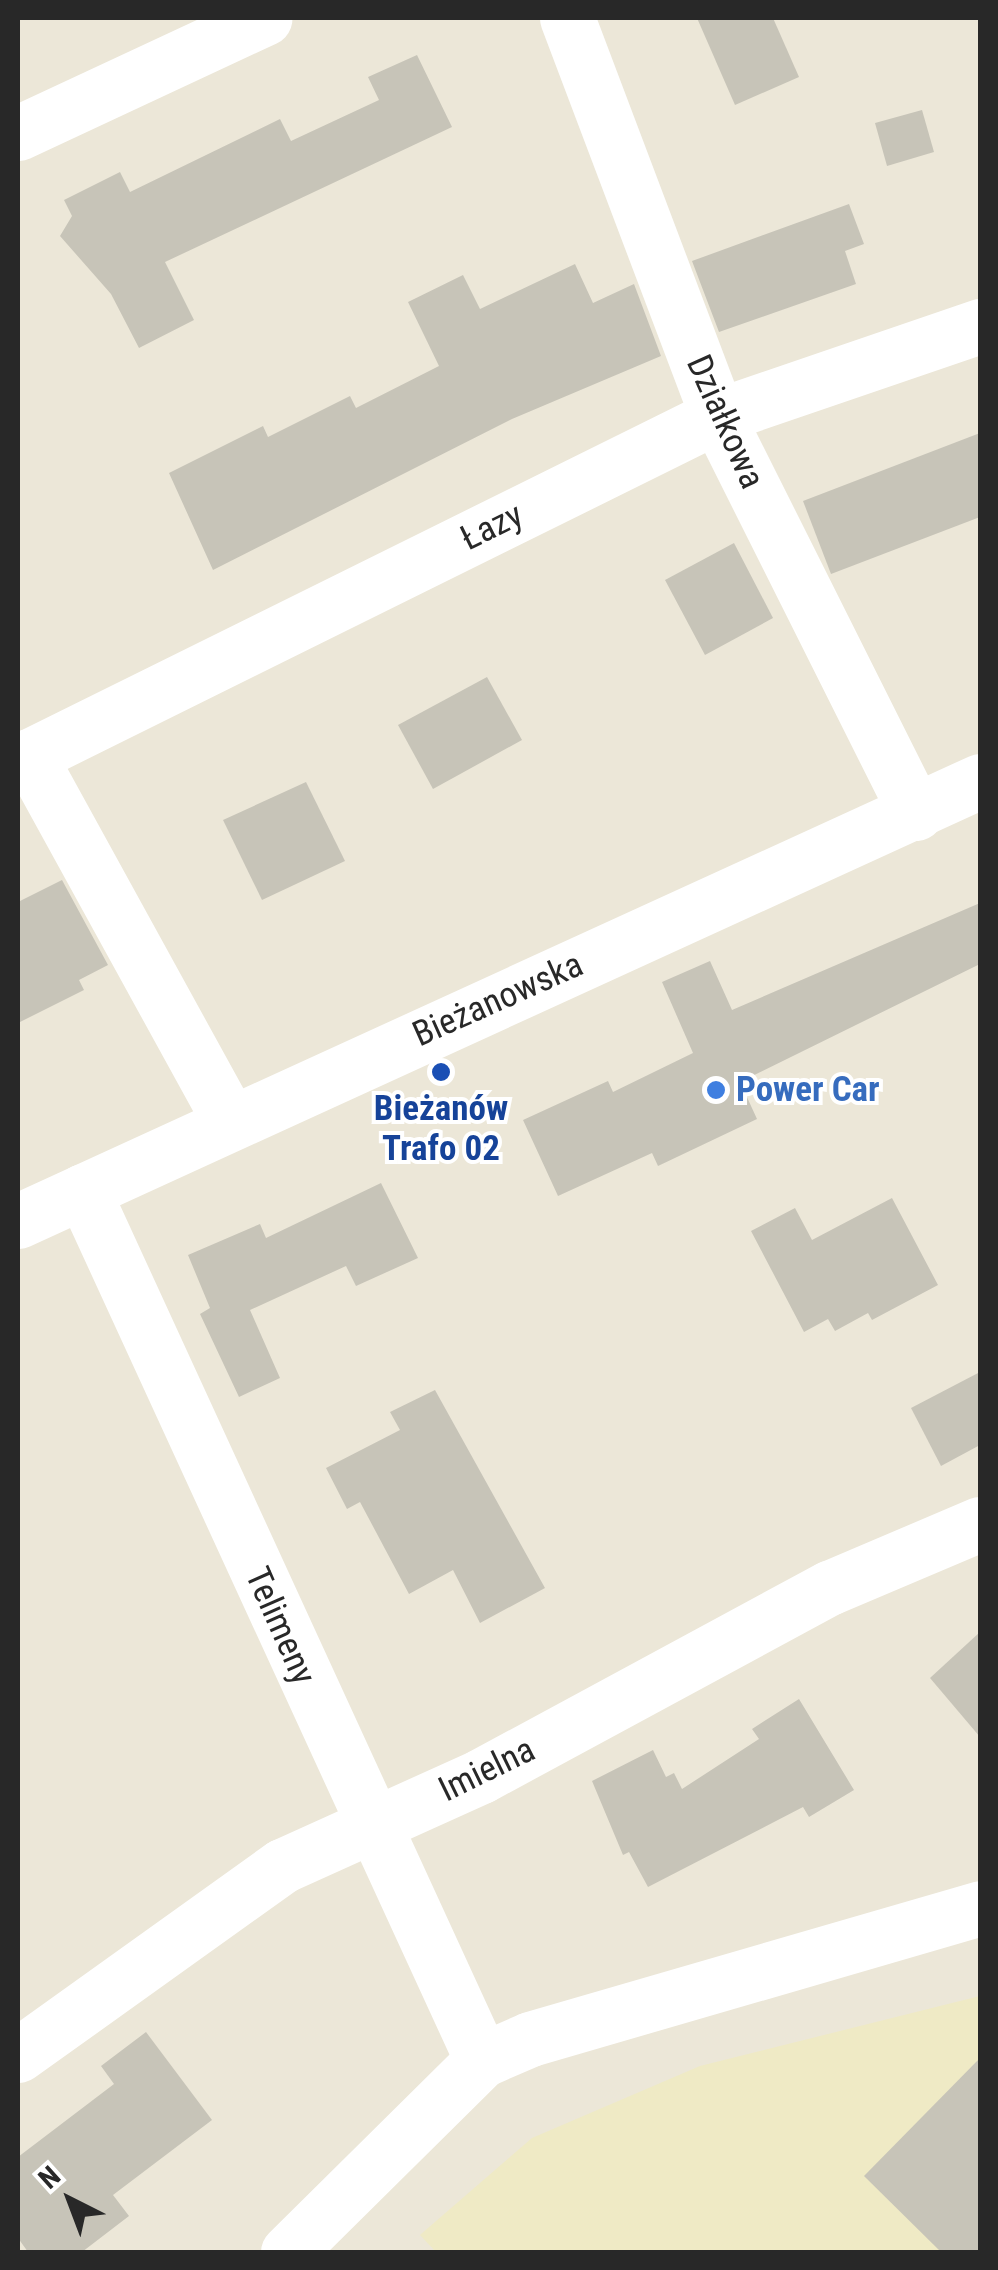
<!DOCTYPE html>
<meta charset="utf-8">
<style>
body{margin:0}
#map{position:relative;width:998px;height:2270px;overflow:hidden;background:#ece7d8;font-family:"Roboto Condensed",sans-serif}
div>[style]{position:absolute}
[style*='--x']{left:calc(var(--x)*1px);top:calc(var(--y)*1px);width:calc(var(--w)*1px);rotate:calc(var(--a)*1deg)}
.education>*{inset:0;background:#efeac5}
.building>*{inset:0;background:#c7c4b8}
.minor>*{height:55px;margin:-27.5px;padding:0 27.5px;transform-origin:27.5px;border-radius:27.5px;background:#fff}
.dots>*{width:28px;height:28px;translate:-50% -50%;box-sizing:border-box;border:5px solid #fff;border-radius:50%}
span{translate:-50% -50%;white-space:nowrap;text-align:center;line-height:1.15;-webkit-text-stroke:8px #fff;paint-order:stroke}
.street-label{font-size:35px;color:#282828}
.shop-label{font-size:35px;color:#366cbe;font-weight:700}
.left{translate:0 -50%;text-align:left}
.transit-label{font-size:35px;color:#164399;font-weight:700}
.frame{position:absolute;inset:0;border:20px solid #282828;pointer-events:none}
.north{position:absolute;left:20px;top:2150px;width:100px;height:100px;-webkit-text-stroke:8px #fff;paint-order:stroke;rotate:318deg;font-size:28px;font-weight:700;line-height:40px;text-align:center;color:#282828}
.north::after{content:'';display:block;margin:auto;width:35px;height:45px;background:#282828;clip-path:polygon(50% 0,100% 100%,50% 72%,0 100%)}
</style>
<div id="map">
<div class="education">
<div style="clip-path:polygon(980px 1996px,980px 2252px,436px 2252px,420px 2235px,532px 2138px,700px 2066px)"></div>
</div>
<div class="building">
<div style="clip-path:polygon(697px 18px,773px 18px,799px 77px,735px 105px)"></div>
<div style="clip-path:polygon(417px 55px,452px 127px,165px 262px,194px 320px,139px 348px,111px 294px,60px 236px,72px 216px,64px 200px,120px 172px,130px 192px,280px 119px,291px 141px,379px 100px,368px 77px)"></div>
<div style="clip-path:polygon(922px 110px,934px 152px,887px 166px,875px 123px)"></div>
<div style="clip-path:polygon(849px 204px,864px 244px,845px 251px,856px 284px,719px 332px,692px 261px)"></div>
<div style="clip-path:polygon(575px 264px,593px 303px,634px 284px,661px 356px,512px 419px,213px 570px,169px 473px,263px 426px,268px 437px,350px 396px,356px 408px,439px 366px,408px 302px,463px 275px,480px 309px)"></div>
<div style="clip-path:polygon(980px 433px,980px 517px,831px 574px,803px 501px)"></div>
<div style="clip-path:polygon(734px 543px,773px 618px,705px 655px,665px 580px)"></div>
<div style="clip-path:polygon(487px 677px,522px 740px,433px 789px,398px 725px)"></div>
<div style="clip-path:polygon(306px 782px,345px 861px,262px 900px,223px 820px)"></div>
<div style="clip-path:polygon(62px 880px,108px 965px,79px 980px,84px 990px,18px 1023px,18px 902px)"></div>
<div style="clip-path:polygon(980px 903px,980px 964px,740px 1082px,757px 1119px,658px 1166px,652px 1153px,558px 1196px,523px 1120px,608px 1081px,613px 1092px,693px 1053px,662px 982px,710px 961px,732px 1010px)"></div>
<div style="clip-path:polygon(381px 1183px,418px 1258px,356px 1286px,346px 1266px,250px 1310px,280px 1378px,239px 1397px,200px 1314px,210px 1308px,188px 1255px,260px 1224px,266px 1238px)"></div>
<div style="clip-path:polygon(892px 1198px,938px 1285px,872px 1320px,868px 1313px,835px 1331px,828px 1319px,804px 1332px,751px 1231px,795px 1208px,812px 1240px)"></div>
<div style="clip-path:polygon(980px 1372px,980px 1445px,941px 1466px,911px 1408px)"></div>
<div style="clip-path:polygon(435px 1390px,545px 1588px,480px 1623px,453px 1570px,409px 1594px,360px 1502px,347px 1509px,326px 1468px,400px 1430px,390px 1412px)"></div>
<div style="clip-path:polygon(980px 1632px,980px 1737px,930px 1678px)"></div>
<div style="clip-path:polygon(799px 1699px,854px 1790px,809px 1817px,803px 1807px,648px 1887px,629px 1852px,623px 1855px,592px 1781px,653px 1750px,666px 1777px,674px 1773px,682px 1789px,759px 1739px,752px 1729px)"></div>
<div style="clip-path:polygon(146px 2032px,212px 2120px,113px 2195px,129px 2216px,82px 2252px,28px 2252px,18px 2238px,18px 2157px,114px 2084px,101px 2066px)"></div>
<div style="clip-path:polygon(980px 2058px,980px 2252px,941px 2252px,864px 2176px)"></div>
</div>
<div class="minor">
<div style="--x:567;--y:18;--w:425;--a:69.3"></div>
<div style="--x:717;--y:416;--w:444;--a:63.4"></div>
<div style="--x:18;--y:133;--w:272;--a:-25"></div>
<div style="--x:29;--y:756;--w:418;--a:61.2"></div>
<div style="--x:18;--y:762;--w:780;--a:-26.34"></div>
<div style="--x:717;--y:416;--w:278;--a:-18.9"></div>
<div style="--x:83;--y:1191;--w:956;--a:65.34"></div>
<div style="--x:18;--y:1221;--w:1058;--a:-24.58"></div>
<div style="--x:18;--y:2055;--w:325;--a:-35.6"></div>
<div style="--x:282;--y:1866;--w:218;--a:-24.3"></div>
<div style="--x:481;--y:1776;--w:396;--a:-28.4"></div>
<div style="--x:829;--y:1588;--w:164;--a:-23"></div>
<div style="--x:288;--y:2252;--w:273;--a:-44.7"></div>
<div style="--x:482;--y:2060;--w:52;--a:-23.6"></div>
<div style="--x:530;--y:2039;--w:469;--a:-16.2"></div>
</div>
<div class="dots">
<div style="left:441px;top:1072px;background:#1a4fb4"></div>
<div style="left:716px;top:1090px;background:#3f7fe0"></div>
</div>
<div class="street-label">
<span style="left:725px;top:422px;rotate:66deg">Działkowa</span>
<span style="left:492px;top:527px;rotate:-26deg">Łazy</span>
<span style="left:498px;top:1000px;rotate:-24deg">Bieżanowska</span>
<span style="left:280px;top:1626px;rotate:66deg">Telimeny</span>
<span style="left:487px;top:1770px;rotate:-26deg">Imielna</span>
</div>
<div class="shop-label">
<span class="left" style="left:736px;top:1090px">Power Car</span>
</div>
<div class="transit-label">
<span style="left:441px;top:1129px">Bieżanów<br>Trafo 02</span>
</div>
<div class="frame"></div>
<div class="north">N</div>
</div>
